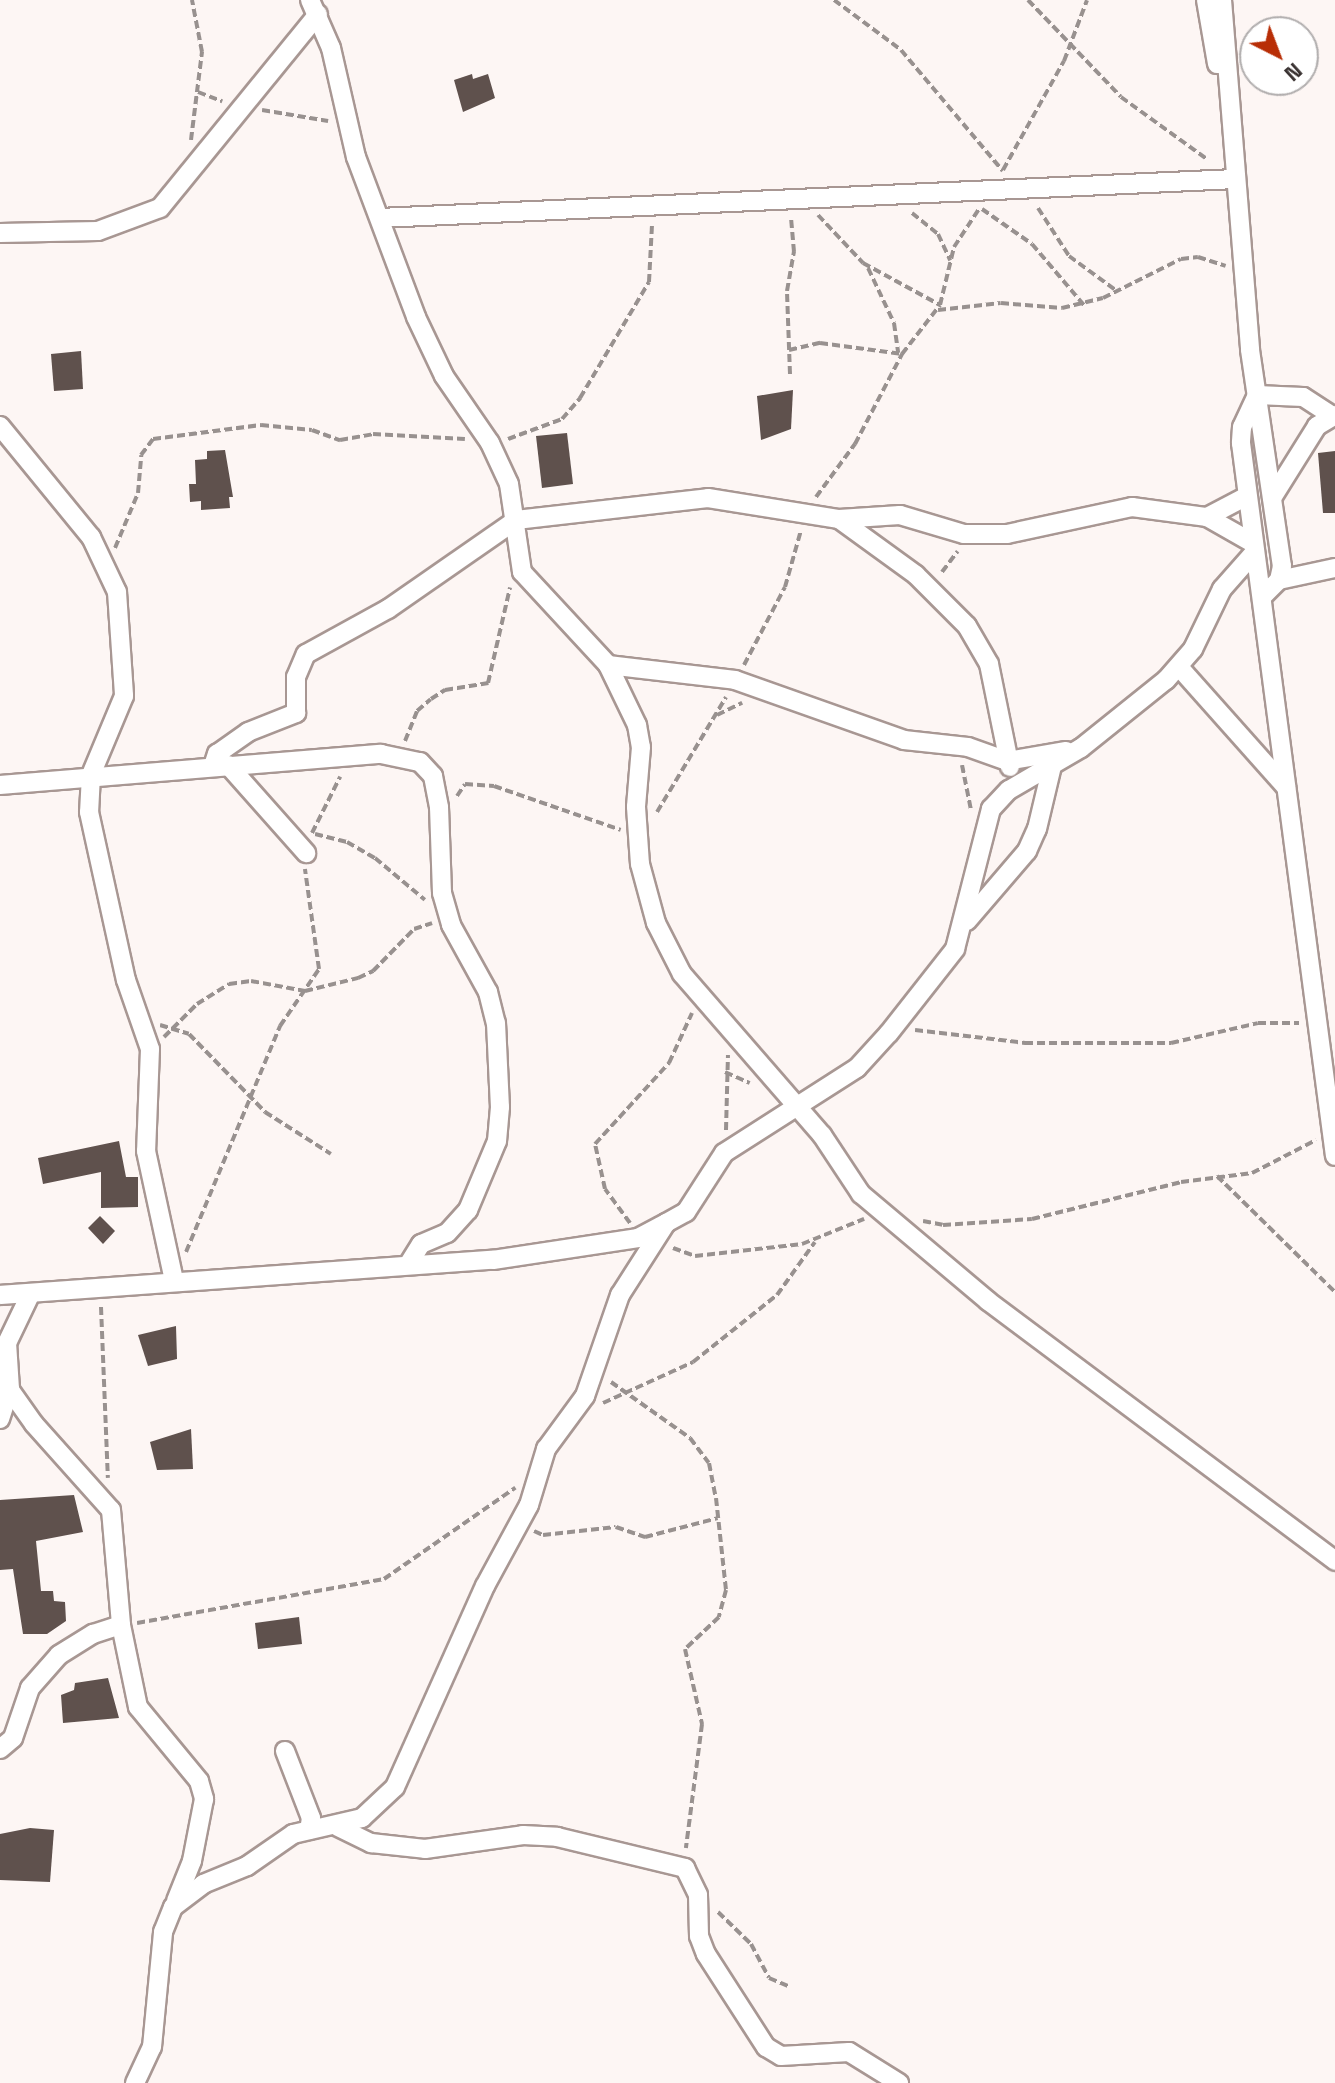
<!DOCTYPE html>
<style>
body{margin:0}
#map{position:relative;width:1335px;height:2083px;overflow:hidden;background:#fdf6f4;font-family:"Space Grotesk",sans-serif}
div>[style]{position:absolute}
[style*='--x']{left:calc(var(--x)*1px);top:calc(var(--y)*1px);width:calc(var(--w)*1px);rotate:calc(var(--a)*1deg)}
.building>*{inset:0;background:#5f514d}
.path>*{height:4px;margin-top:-2px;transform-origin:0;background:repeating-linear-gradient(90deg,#98918f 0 8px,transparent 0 12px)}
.roads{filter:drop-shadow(2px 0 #a89793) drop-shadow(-2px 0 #a89793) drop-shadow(0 2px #a89793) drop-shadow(0 -2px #a89793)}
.street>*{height:18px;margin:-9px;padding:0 9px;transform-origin:9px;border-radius:9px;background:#fff}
span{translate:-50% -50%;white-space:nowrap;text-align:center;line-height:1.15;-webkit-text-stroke:8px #fff;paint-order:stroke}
.north{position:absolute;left:1239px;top:16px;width:80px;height:80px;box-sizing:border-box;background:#fff;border:2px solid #b0adad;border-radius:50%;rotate:138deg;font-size:22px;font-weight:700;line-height:32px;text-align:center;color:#393231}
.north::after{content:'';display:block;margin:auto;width:28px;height:36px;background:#b82e06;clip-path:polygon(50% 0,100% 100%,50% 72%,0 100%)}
</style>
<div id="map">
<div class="building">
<div style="clip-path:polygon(472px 74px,473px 79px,488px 74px,495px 98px,463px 112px,454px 80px)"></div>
<div style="clip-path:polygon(81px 351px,83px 389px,54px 391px,51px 354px)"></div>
<div style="clip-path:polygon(793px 390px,791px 429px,761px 440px,757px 396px)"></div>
<div style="clip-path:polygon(567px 433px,573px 484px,542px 488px,536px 436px)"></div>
<div style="clip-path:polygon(225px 450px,233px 497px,229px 497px,230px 508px,201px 510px,201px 501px,190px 502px,189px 484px,196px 484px,195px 460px,207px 459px,207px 451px)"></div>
<div style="clip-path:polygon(1335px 451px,1335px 513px,1323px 513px,1318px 453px)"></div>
<div style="clip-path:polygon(119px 1141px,126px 1177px,138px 1177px,138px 1207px,101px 1208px,101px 1172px,43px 1184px,38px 1158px)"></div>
<div style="clip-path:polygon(100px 1216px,115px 1231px,103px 1244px,88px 1228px)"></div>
<div style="clip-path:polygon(176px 1326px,177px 1359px,148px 1366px,138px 1335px)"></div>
<div style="clip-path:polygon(191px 1429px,193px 1469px,157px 1470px,150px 1442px)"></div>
<div style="clip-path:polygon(74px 1495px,83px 1532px,36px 1541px,41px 1591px,53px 1591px,54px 1601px,65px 1602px,66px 1621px,47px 1634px,23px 1634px,13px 1569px,0 1570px,0 1500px)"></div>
<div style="clip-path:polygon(299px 1617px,302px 1644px,258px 1649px,255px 1623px)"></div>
<div style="clip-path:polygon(108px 1678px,119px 1718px,63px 1723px,61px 1695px,74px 1690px,75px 1683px)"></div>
<div style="clip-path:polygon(30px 1828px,54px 1830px,50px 1882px,0 1880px,0 1834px)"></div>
</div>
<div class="path">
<div style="--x:834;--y:0;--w:84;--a:36.7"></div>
<div style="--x:901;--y:50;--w:158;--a:49.9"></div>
<div style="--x:1028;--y:0;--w:134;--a:46.2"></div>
<div style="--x:1121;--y:97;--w:107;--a:35.9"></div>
<div style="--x:198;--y:92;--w:26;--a:21"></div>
<div style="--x:262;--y:110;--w:67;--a:9.5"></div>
<div style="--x:191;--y:140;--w:89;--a:-82.9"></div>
<div style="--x:202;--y:52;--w:53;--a:-100.9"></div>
<div style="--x:1003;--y:170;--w:125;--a:-60.8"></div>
<div style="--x:1064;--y:61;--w:65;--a:-69.3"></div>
<div style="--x:1038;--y:208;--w:57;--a:57.1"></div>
<div style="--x:1069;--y:256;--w:59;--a:36.1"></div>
<div style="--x:982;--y:209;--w:61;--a:35"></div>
<div style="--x:1032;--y:244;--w:80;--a:49.6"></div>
<div style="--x:912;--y:213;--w:33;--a:39"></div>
<div style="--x:938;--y:234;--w:29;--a:65"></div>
<div style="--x:818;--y:215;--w:66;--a:46.8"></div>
<div style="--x:863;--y:263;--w:88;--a:28.6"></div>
<div style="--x:868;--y:268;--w:61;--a:64.7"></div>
<div style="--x:894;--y:323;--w:30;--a:82"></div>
<div style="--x:938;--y:310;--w:63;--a:-6.3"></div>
<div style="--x:1001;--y:303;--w:61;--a:4.7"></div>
<div style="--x:1062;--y:308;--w:42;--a:-13.7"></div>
<div style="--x:1103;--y:298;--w:87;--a:-26.6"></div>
<div style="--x:1181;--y:259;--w:17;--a:-7"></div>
<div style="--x:1198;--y:257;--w:29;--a:18"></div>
<div style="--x:789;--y:350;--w:32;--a:-13"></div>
<div style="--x:820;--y:343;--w:83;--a:7.6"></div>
<div style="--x:790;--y:374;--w:83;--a:-92.1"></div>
<div style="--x:787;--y:291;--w:40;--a:-80"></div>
<div style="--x:794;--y:252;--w:35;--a:-95"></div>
<div style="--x:508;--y:439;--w:58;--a:-20.3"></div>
<div style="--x:562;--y:419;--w:28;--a:-49"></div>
<div style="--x:580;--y:398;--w:135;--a:-59.3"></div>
<div style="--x:649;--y:282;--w:58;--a:-87"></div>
<div style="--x:816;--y:497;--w:66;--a:-53.7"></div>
<div style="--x:855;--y:444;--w:102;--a:-62.4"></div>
<div style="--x:902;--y:354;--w:62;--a:-52.2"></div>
<div style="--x:940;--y:305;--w:60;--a:-76.4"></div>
<div style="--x:954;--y:247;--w:45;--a:-56.7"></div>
<div style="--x:115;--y:548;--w:60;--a:-67.3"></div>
<div style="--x:138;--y:493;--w:38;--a:-85"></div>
<div style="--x:141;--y:455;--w:20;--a:-53"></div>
<div style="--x:153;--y:439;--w:109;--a:-7.4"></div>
<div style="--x:261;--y:425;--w:51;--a:5.6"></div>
<div style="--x:312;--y:430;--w:30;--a:20"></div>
<div style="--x:340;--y:440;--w:34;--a:-10"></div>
<div style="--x:373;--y:434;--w:92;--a:3.1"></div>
<div style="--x:942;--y:572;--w:26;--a:-53"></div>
<div style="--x:744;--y:665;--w:88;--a:-62.3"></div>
<div style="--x:785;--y:587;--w:59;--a:-74.3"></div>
<div style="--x:717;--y:715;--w:28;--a:-26"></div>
<div style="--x:405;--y:741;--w:32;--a:-68"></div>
<div style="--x:417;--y:711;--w:18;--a:-41"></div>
<div style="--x:431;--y:699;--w:17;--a:-33"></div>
<div style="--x:445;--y:690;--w:44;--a:-9.2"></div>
<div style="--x:488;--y:683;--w:98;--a:-77"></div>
<div style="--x:962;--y:765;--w:46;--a:78.7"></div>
<div style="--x:457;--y:796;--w:14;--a:-56"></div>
<div style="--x:465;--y:784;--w:29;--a:4"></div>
<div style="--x:494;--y:786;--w:134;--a:19.1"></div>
<div style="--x:657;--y:812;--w:134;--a:-59"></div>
<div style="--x:312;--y:833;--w:63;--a:-63.4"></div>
<div style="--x:315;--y:834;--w:33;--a:14"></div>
<div style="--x:347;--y:842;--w:32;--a:30"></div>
<div style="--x:375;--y:858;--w:65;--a:40"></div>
<div style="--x:160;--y:1025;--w:30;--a:17"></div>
<div style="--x:189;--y:1034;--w:109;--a:45.7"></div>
<div style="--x:265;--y:1112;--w:78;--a:32.5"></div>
<div style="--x:915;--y:1030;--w:111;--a:6.7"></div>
<div style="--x:1025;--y:1043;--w:146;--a:0"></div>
<div style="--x:1171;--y:1043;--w:89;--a:-12.9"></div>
<div style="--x:1258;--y:1023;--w:41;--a:0"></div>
<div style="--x:164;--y:1037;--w:47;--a:-45"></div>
<div style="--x:197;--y:1004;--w:38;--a:-32"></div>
<div style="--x:229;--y:984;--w:22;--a:-8"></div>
<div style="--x:251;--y:981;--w:55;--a:10.5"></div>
<div style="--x:305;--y:991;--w:55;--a:-13.8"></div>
<div style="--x:358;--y:978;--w:17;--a:-25"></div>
<div style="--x:373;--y:971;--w:59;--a:-45.7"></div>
<div style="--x:414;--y:929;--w:19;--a:-18"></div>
<div style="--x:725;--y:1072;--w:27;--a:24"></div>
<div style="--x:726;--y:1130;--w:75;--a:-88.5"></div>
<div style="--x:1217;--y:1176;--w:165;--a:44.5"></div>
<div style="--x:923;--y:1221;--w:20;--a:11"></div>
<div style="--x:943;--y:1225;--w:89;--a:-3.9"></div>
<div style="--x:1032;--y:1219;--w:154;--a:-13.9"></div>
<div style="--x:1181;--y:1182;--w:72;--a:-7.2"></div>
<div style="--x:1252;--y:1173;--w:72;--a:-27.3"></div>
<div style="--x:630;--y:1223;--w:42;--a:-126.3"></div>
<div style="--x:605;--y:1189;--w:46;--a:-102.5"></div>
<div style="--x:595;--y:1144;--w:110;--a:-47.6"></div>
<div style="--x:669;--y:1063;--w:55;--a:-65.3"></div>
<div style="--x:673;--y:1248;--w:23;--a:20"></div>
<div style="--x:695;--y:1256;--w:108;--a:-6.4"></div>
<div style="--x:802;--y:1244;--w:67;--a:-22"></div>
<div style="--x:186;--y:1252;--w:245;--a:-67.4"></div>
<div style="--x:280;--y:1026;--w:69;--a:-55.6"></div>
<div style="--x:319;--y:969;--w:101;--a:-98"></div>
<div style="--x:101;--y:1307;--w:171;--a:87.7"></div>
<div style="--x:611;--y:1382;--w:97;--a:35.3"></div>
<div style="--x:690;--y:1438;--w:31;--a:53"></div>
<div style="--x:709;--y:1463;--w:36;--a:79"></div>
<div style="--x:716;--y:1498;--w:93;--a:83.8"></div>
<div style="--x:726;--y:1590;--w:28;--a:105"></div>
<div style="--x:719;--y:1617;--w:47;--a:136.7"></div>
<div style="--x:685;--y:1649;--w:77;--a:77.2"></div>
<div style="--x:702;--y:1724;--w:125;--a:97.4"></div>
<div style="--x:603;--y:1403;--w:99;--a:-24.5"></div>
<div style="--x:693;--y:1362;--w:107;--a:-38.6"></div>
<div style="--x:777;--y:1295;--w:65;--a:-54.4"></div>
<div style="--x:534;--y:1531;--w:10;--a:24"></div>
<div style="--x:543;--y:1535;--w:73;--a:-6.3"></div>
<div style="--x:616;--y:1527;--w:31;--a:19"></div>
<div style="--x:645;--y:1537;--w:75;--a:-14.6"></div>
<div style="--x:137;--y:1623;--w:251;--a:-10.1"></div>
<div style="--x:384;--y:1579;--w:160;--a:-34.8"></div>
<div style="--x:718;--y:1912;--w:46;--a:44.1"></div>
<div style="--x:751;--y:1944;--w:38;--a:62"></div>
<div style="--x:769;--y:1978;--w:21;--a:23"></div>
</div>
<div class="roads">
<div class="street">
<div style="--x:310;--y:0;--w:52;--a:66.4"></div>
<div style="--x:331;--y:48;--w:112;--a:77.1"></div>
<div style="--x:356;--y:157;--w:171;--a:69.4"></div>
<div style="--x:416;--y:317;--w:65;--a:64.6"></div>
<div style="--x:444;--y:376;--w:81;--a:55.5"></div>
<div style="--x:490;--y:443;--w:45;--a:65.1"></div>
<div style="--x:509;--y:484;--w:89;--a:81.6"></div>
<div style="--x:522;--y:572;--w:127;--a:47.2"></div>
<div style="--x:608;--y:665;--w:67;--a:64.2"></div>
<div style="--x:637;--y:725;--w:22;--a:80"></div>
<div style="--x:641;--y:747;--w:60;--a:94.8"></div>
<div style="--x:636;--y:807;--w:57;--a:86"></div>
<div style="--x:640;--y:864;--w:61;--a:74.8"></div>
<div style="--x:656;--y:923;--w:57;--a:63"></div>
<div style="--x:682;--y:974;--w:213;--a:49"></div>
<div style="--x:822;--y:1135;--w:71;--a:56.5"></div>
<div style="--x:861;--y:1194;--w:166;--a:40.1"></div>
<div style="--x:988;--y:1301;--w:434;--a:36.8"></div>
<div style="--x:1206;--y:0;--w:65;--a:80.2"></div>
<div style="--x:1222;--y:0;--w:351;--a:85.4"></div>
<div style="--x:1250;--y:350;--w:218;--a:81.6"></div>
<div style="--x:1282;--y:566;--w:14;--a:102"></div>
<div style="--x:1279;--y:580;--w:24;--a:135"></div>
<div style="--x:380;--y:218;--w:855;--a:-2.61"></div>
<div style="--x:0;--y:233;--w:98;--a:-1.2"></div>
<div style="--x:98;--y:231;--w:66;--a:-20.4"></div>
<div style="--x:160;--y:208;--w:250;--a:-50.8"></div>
<div style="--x:1331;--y:415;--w:33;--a:-147"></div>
<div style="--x:1303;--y:397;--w:46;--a:-177.5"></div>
<div style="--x:1257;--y:395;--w:35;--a:115"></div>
<div style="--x:1242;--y:427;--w:16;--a:94"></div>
<div style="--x:1241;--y:443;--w:719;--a:82.49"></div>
<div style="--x:0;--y:426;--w:144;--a:50.7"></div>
<div style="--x:91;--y:537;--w:61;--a:64.7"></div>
<div style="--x:117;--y:592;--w:104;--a:86.1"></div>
<div style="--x:124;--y:696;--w:86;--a:112.7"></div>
<div style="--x:91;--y:775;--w:37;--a:93"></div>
<div style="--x:89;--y:812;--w:172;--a:77.6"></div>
<div style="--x:126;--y:980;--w:73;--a:70.8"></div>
<div style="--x:150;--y:1049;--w:102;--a:92.2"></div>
<div style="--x:146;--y:1151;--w:132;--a:77.8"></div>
<div style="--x:1272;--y:498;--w:85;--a:-58"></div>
<div style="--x:1317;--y:426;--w:21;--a:-31"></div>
<div style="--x:1207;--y:517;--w:45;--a:-27.7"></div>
<div style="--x:839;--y:519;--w:95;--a:36"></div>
<div style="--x:916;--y:575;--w:72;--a:45"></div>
<div style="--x:967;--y:626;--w:44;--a:59.9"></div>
<div style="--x:989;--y:664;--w:105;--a:78.5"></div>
<div style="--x:1279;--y:580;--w:57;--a:-12.1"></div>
<div style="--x:608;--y:665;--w:128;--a:6.7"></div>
<div style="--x:735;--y:680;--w:179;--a:19.5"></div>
<div style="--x:904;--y:740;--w:64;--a:6.2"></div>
<div style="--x:968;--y:747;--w:41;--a:19.7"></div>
<div style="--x:1007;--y:761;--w:60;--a:-9.6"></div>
<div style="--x:1179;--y:667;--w:161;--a:48.3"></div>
<div style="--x:228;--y:765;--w:118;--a:48.4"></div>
<div style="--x:213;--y:766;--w:13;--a:-72"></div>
<div style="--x:217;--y:754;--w:38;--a:-35"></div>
<div style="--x:248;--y:732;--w:52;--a:-21.6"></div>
<div style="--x:296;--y:713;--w:36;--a:-90"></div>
<div style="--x:296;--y:677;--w:25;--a:-67"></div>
<div style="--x:306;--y:654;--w:94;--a:-28.8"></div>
<div style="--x:388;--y:609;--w:156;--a:-34.8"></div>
<div style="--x:516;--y:520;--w:193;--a:-6.5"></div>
<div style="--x:708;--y:498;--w:133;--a:9.1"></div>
<div style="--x:839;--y:519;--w:61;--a:-3.8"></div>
<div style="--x:900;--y:515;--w:67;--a:16.5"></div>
<div style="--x:964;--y:534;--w:43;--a:0"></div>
<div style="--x:1007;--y:534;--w:128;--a:-12.2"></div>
<div style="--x:1132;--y:507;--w:76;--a:7.6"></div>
<div style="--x:1207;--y:517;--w:51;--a:29.6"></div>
<div style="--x:0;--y:785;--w:382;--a:-4.7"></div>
<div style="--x:381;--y:754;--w:40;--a:12"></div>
<div style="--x:420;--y:762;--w:19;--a:47"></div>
<div style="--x:433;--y:776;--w:32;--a:79"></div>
<div style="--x:439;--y:807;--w:86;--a:88"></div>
<div style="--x:442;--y:893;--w:33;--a:74"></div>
<div style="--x:451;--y:925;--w:77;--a:61.1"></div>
<div style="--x:488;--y:992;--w:32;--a:76"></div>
<div style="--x:496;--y:1023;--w:84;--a:87.3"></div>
<div style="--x:500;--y:1107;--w:34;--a:95"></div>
<div style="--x:497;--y:1141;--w:75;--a:112.8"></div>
<div style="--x:468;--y:1210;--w:31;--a:132"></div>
<div style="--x:447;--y:1233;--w:28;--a:157"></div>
<div style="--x:421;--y:1244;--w:22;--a:122"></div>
<div style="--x:967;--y:921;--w:92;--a:-49.4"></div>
<div style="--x:1027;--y:851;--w:24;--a:-66"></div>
<div style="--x:1037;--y:829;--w:65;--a:-76.6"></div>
<div style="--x:0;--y:1295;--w:494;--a:-4.1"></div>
<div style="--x:493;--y:1260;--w:147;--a:-8.6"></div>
<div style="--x:638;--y:1238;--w:32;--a:-28"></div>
<div style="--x:0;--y:1376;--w:59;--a:54.7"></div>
<div style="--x:34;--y:1424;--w:115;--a:48.2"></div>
<div style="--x:111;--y:1510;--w:115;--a:85"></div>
<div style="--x:121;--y:1625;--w:84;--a:78.3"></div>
<div style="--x:138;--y:1707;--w:96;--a:50.5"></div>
<div style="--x:199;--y:1781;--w:19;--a:74"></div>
<div style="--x:204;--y:1799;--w:63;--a:101"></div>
<div style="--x:192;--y:1861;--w:43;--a:111.8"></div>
<div style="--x:0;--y:1419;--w:32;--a:-72"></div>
<div style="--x:10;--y:1389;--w:46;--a:-93.7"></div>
<div style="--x:7;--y:1343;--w:55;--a:-64.4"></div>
<div style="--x:0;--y:1749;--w:17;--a:-40"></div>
<div style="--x:13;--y:1738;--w:53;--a:-71.2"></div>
<div style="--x:30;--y:1688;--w:44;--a:-48.7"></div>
<div style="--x:59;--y:1655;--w:40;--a:-32"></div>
<div style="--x:93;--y:1634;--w:29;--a:-18"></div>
<div style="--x:285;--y:1751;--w:72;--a:68.8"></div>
<div style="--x:311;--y:1818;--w:12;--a:99"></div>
<div style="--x:338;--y:1827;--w:37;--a:26"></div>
<div style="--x:371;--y:1843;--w:54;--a:6.3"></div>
<div style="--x:425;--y:1849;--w:99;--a:-8.1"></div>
<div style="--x:523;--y:1835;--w:34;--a:3"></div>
<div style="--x:557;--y:1837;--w:132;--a:13.6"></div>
<div style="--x:685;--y:1868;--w:30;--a:64"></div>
<div style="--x:698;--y:1895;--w:41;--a:88.6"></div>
<div style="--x:699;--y:1936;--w:19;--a:69"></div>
<div style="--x:706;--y:1954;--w:111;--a:57.2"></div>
<div style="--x:766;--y:2047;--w:17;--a:31"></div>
<div style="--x:781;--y:2056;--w:68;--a:-3.4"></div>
<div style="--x:849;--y:2052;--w:59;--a:31.8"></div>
<div style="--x:135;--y:2083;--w:40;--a:-65"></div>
<div style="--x:152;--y:2047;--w:116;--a:-84.5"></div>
<div style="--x:163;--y:1932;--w:27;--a:-68"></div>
<div style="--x:173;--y:1907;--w:38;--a:-37"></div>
<div style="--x:203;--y:1884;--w:48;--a:-22.2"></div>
<div style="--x:247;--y:1866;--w:56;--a:-34.8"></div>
<div style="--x:293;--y:1834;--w:71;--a:-13.1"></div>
<div style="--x:362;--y:1818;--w:45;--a:-43.2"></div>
<div style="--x:395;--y:1787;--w:220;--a:-65.9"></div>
<div style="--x:485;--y:1586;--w:92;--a:-61.5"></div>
<div style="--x:529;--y:1505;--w:59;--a:-73.1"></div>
<div style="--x:546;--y:1449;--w:66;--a:-53.7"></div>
<div style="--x:585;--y:1396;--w:107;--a:-70.9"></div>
<div style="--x:620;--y:1295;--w:85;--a:-57.4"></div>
<div style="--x:666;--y:1223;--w:23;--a:-29"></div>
<div style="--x:686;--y:1212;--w:70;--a:-57.2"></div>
<div style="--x:724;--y:1153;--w:158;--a:-32.6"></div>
<div style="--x:857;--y:1068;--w:47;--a:-47.6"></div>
<div style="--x:889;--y:1033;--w:107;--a:-51.8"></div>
<div style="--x:955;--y:949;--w:145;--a:-75.6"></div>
<div style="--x:991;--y:809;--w:26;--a:-47"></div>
<div style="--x:1009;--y:790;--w:83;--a:-30.3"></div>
<div style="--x:1081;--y:748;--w:109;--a:-38.7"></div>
<div style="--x:1166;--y:680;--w:41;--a:-48.9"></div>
<div style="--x:1193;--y:649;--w:67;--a:-64.2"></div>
<div style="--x:1222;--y:589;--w:47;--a:-48.5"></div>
</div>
</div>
<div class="north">N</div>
</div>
